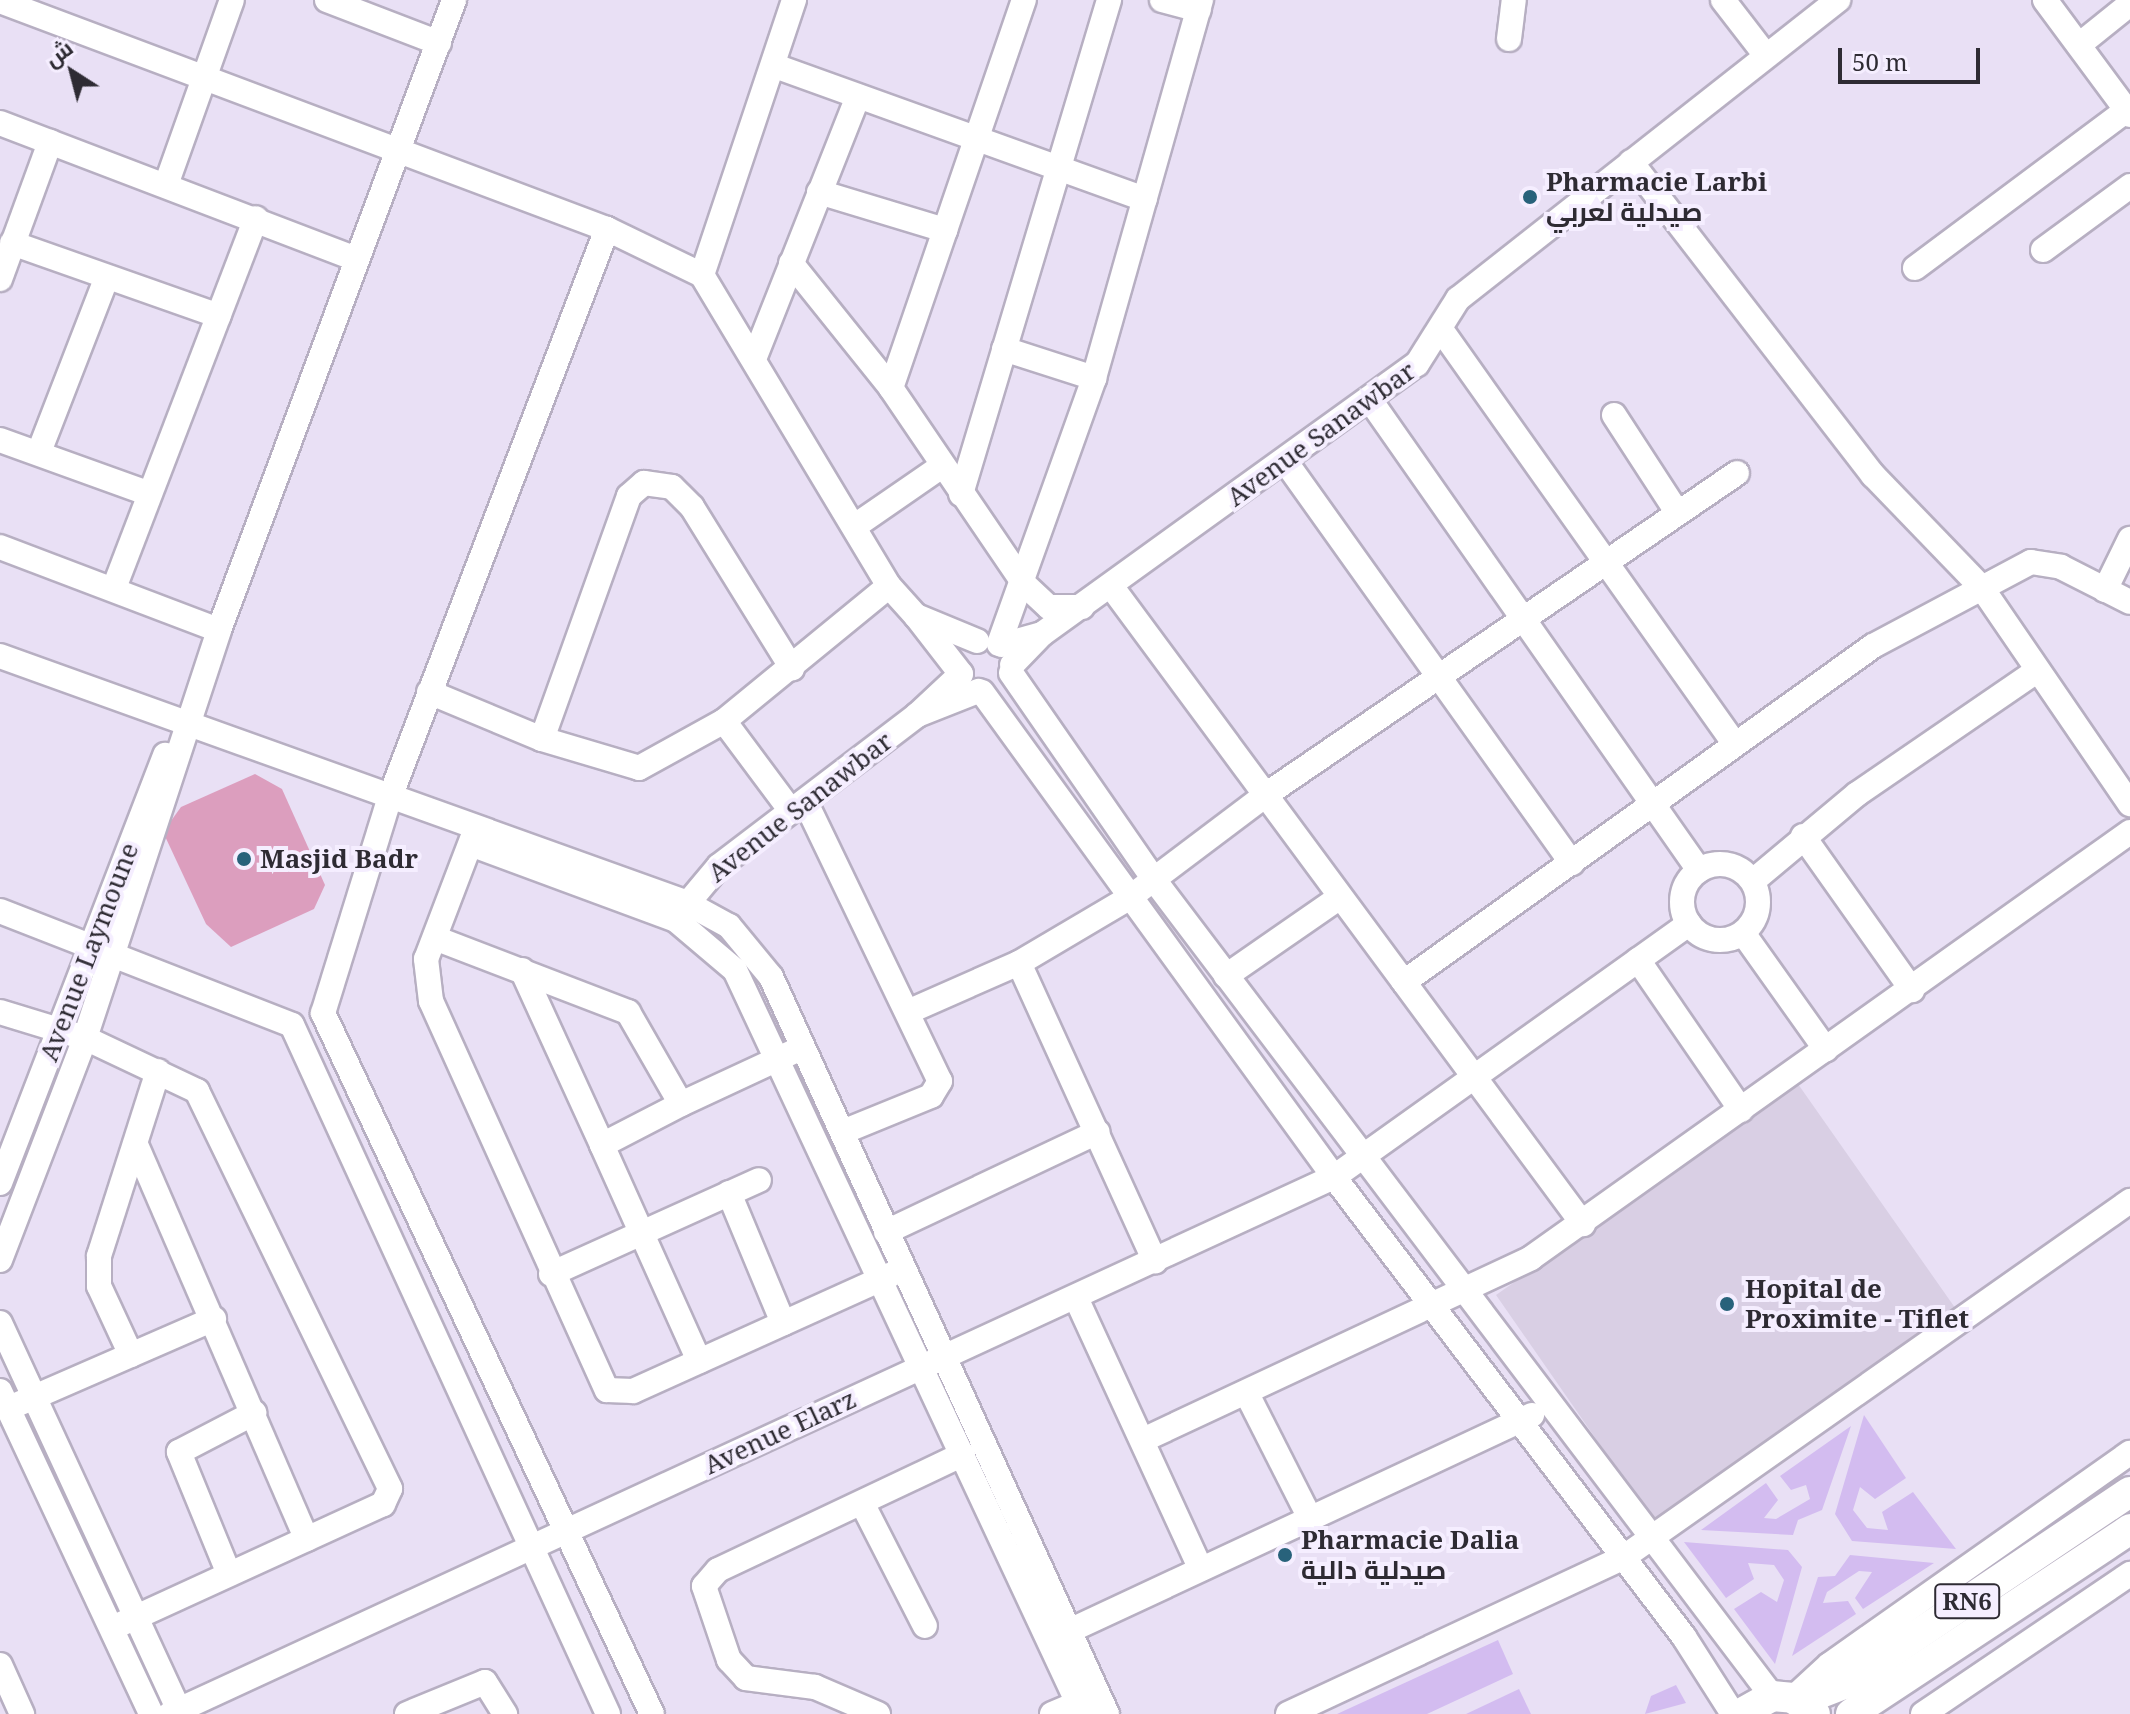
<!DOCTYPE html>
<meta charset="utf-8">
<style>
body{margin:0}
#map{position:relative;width:2130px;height:1714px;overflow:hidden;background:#e9e0f5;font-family:"Noto Serif",Cairo,serif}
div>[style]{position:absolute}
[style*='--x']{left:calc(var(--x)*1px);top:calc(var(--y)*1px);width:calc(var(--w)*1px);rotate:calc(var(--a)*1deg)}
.medical>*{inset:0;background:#d9cfe4}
.green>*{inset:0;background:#d3bcf0}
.building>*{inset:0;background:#dc9ebe}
.roads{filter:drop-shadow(2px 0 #b7afc2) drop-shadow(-2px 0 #b7afc2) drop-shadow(0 2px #b7afc2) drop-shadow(0 -2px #b7afc2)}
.minor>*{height:24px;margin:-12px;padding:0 12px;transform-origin:12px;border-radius:12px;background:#fff}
.minor>.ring{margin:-12px;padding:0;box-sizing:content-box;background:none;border:24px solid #fff;border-radius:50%}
.major>*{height:30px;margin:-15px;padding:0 15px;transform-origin:15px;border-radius:15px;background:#fff}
.dots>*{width:22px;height:22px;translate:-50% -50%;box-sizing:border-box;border:4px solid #f5eeff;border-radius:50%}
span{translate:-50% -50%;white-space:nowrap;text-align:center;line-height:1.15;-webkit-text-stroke:8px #f5eeff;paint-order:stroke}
.shield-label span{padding:2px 6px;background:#f5eeff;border:2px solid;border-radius:6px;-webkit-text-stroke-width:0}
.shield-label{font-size:24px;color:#2e2b33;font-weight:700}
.poi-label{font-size:26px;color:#2e2b33;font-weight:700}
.left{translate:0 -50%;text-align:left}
.street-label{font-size:26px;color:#2e2b33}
.north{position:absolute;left:32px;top:32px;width:80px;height:80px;-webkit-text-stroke:6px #f5eeff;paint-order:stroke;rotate:324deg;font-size:22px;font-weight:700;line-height:32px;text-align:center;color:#2e2b33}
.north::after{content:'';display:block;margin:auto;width:28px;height:36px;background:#2e2b33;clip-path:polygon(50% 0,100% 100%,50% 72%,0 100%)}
.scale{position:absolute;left:1838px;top:48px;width:142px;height:36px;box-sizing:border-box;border:4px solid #2e2b33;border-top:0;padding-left:10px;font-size:24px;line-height:28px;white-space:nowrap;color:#2e2b33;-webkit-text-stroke:6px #f5eeff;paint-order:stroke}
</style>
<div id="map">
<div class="medical">
<div style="clip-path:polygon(1798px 1084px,1958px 1312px,1655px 1524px,1496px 1295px)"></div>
</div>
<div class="green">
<div style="clip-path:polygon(1864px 1415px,1906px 1478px,1875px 1499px,1860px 1487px,1853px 1510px,1867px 1528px,1888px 1530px,1882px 1512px,1913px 1492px,1956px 1549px,1852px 1541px,1835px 1514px)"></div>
<div style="clip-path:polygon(1851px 1426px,1822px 1510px,1798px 1520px,1793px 1535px,1701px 1530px,1766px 1483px,1778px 1500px,1764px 1518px,1776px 1519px,1810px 1499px,1806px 1485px,1791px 1490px,1780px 1476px)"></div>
<div style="clip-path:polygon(1684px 1542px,1788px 1550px,1802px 1567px,1775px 1664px,1734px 1609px,1761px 1592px,1777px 1602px,1784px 1580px,1774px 1565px,1748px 1563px,1754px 1579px,1726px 1598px)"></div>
<div style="clip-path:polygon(1850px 1555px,1934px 1563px,1863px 1609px,1855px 1598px,1872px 1572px,1859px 1571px,1827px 1592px,1823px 1603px,1848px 1601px,1856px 1614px,1792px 1656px,1818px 1577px,1835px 1576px)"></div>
<div style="clip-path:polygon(1498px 1640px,1513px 1674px,1427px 1714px,1337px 1714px)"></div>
<div style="clip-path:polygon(1676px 1685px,1686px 1703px,1645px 1714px,1651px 1696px)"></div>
<div style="clip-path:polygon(1519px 1689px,1531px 1714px,1466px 1714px)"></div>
</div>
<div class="building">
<div style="clip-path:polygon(255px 774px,282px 789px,325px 885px,314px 909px,231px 947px,206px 924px,163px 832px,181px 807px)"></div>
</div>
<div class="roads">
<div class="minor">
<div style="--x:327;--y:0;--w:120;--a:21"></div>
<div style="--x:1162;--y:0;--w:38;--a:15"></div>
<div style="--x:1723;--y:0;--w:67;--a:52.3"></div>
<div style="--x:2045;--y:0;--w:143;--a:53.5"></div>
<div style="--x:0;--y:1;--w:648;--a:20.59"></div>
<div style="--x:607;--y:229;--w:106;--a:25.8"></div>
<div style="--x:702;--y:275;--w:363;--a:59"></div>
<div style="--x:889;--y:586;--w:40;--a:48"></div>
<div style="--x:1509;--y:39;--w:39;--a:-83"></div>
<div style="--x:2079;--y:45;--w:65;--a:-38.8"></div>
<div style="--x:775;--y:66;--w:393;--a:19.8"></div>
<div style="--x:0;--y:123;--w:382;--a:20.9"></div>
<div style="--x:1631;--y:162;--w:396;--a:52.3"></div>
<div style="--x:1873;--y:475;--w:157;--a:46"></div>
<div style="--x:1982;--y:588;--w:262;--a:55.6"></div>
<div style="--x:166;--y:185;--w:196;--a:-70.4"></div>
<div style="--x:819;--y:192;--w:132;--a:16.8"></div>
<div style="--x:607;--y:229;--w:611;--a:110.9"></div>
<div style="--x:389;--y:800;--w:223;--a:107.2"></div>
<div style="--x:323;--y:1013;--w:774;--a:64.86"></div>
<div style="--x:12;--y:243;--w:219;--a:19.4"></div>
<div style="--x:2043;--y:250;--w:108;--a:-36.3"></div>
<div style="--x:791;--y:263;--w:160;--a:51.3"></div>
<div style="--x:891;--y:388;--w:237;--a:55.8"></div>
<div style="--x:1024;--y:584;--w:34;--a:43"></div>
<div style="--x:1049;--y:607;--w:33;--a:0"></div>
<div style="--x:1915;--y:268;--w:264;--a:-36.7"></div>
<div style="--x:702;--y:275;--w:290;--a:-71.5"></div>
<div style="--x:0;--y:279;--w:146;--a:-69.9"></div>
<div style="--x:1442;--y:331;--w:505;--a:54.67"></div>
<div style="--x:1004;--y:349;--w:95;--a:17.9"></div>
<div style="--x:756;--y:354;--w:277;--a:-68.4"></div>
<div style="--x:891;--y:388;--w:410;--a:-71.1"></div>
<div style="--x:1370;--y:400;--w:574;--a:55.01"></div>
<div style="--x:1614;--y:415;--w:116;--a:57"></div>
<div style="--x:0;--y:440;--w:159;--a:19.8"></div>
<div style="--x:39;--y:452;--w:186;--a:-68.8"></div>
<div style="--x:1285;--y:461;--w:494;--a:54.5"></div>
<div style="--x:961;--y:494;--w:516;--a:-73.32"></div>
<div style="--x:855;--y:526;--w:106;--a:-34.6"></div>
<div style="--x:0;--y:547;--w:234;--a:20.8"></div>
<div style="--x:1111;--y:586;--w:794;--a:53.51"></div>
<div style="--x:114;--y:588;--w:396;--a:-69"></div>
<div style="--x:2105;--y:590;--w:57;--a:-63.9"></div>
<div style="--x:1042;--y:634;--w:462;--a:-35.8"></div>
<div style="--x:1417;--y:364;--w:77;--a:-57.8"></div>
<div style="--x:1458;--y:299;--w:484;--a:-38.2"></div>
<div style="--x:977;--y:641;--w:66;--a:-157.7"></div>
<div style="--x:916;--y:616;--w:73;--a:52.2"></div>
<div style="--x:961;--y:674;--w:60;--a:137"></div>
<div style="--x:917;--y:715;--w:66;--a:-21.5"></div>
<div style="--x:999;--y:644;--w:282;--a:-70.3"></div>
<div style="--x:1094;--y:378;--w:393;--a:-74.2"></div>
<div style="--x:1002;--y:645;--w:41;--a:-15.4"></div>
<div style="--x:1042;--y:634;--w:43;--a:134.1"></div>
<div style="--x:0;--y:656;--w:728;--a:19.75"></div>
<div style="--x:685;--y:902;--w:50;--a:28.6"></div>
<div style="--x:729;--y:926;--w:66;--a:50.5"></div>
<div style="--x:771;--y:977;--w:810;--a:65.49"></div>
<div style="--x:1011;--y:673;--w:253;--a:55.3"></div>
<div style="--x:1155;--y:881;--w:1022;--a:52.87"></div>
<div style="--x:429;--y:692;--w:122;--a:22.6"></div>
<div style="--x:542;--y:739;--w:101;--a:16.6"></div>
<div style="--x:639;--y:768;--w:97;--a:-28.9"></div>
<div style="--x:724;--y:721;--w:213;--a:-39.3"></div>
<div style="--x:982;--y:692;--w:599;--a:54.03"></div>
<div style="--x:1334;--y:1177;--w:578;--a:52.73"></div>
<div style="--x:1684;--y:1637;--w:91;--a:57.5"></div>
<div style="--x:724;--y:721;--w:112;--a:53.3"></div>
<div style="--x:542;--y:739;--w:258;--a:-70.3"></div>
<div style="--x:629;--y:496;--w:20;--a:-41"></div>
<div style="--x:644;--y:483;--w:28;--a:8"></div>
<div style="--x:672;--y:487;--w:28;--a:45"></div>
<div style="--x:692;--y:507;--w:190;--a:58.2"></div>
<div style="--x:805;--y:801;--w:311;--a:64.3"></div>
<div style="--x:940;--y:1081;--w:17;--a:121"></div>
<div style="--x:931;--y:1096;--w:95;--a:157.8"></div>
<div style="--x:475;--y:831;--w:137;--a:110.9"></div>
<div style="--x:426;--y:959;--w:42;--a:83.2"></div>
<div style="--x:431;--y:1001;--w:427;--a:65.7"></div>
<div style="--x:607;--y:1390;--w:26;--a:2"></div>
<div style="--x:633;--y:1391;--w:284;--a:-24.3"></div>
<div style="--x:1803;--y:836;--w:189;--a:54.7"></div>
<div style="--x:473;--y:845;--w:216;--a:20.3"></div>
<div style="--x:676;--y:920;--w:77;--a:40.3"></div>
<div style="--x:735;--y:970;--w:821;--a:64.93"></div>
<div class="ring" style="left:1682px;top:864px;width:52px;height:52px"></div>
<div style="--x:1753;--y:881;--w:136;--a:-39.9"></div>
<div style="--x:1857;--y:794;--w:216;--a:-34.4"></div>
<div style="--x:0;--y:911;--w:313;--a:21.3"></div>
<div style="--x:292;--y:1025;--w:758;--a:65.36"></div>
<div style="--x:678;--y:915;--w:64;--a:-50.1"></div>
<div style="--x:719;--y:866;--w:249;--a:-37.3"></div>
<div style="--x:1743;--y:933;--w:143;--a:54.6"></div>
<div style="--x:435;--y:938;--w:207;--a:21"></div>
<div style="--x:628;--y:1012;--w:106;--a:60.1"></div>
<div style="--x:681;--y:1104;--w:123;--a:-24.9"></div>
<div style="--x:1638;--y:960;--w:182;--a:55.5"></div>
<div style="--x:1019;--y:963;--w:328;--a:65.5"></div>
<div style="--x:522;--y:970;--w:192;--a:65.4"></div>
<div style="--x:602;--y:1145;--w:89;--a:-27.4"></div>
<div style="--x:1226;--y:976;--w:139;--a:-34.7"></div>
<div style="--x:1404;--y:982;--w:577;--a:-35.62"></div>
<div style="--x:1873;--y:646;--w:179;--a:-28"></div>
<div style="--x:2031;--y:562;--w:30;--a:9"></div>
<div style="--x:2061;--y:567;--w:77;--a:26.9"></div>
<div style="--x:910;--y:1011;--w:119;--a:-23.8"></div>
<div style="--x:1019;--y:963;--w:128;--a:-30.6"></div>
<div style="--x:1129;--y:898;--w:173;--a:-37"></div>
<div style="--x:1267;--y:794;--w:569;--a:-34.33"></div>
<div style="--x:0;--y:1012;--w:89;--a:17"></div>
<div style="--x:85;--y:1038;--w:124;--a:25.3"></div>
<div style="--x:197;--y:1091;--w:442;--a:64.1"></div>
<div style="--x:390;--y:1489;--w:17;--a:115"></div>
<div style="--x:383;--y:1504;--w:298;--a:155.4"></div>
<div style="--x:602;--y:1145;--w:237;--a:65.8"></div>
<div style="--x:137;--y:1147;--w:427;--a:66.6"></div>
<div style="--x:0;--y:1183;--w:459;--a:-68.9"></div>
<div style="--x:729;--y:1193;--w:141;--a:67.4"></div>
<div style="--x:886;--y:1232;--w:234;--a:-25.3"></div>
<div style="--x:0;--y:1260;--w:238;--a:-69"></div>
<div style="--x:85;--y:1038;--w:429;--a:-71.8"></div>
<div style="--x:219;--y:630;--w:672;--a:-69.54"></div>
<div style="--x:551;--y:1274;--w:228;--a:-24.3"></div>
<div style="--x:1077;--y:1300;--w:296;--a:65.3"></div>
<div style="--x:0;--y:1323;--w:431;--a:65.2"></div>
<div style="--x:131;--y:1355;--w:76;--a:-114.9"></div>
<div style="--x:99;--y:1286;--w:30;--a:-90"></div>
<div style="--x:99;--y:1256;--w:194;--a:-72.3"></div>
<div style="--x:0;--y:1391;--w:357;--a:64.9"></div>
<div style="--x:1247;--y:1394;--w:139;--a:63.1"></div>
<div style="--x:16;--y:1405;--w:216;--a:-23.5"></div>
<div style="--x:1143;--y:1440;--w:429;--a:-25.1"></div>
<div style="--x:1531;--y:1258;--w:735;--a:-35.42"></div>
<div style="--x:862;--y:1503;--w:138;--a:62.9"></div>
<div style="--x:229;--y:1574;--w:132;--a:-112.3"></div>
<div style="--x:179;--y:1452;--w:85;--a:-27.5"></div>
<div style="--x:1069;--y:1631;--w:511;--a:-25.01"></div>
<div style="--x:0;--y:1665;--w:54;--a:65.8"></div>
<div style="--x:1793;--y:1698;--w:49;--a:-42.5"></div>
<div style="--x:1829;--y:1665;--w:368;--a:-35.2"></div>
<div style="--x:170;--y:1714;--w:1282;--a:-24.77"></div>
<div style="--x:1334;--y:1177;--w:436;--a:-35.5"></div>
<div style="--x:407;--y:1714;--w:84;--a:-22.3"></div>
<div style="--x:485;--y:1682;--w:38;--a:58"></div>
<div style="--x:878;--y:1714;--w:69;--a:-156.8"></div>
<div style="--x:815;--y:1687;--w:70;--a:-172.6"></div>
<div style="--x:746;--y:1678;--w:25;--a:-133"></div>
<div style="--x:729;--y:1660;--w:78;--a:-108.7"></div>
<div style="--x:704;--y:1586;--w:21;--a:-49"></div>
<div style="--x:718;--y:1570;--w:271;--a:-25.3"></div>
<div style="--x:1052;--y:1714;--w:43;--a:-23"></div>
<div style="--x:1288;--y:1714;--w:371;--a:-25"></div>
<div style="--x:1624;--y:1557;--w:619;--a:-35.13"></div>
<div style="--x:1923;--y:1714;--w:250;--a:-34.1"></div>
</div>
<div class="major">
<div style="--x:1800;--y:1701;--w:47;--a:-21.1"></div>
<div style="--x:1844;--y:1684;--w:344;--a:-33.9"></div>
<div style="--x:1740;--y:1714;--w:37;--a:-29"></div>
<div style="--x:1772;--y:1696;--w:21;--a:5"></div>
<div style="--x:1793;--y:1698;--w:27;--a:36"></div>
<div style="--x:1851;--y:1714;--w:335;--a:-33.5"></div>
</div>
</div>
<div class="dots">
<div style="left:1530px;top:197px;background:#28627b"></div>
<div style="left:244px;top:859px;background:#28627b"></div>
<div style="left:1727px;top:1304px;background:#28627b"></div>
<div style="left:1285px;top:1555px;background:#28627b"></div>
</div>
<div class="shield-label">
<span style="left:1967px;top:1601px">RN6</span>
</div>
<div class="poi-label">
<span class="left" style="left:1546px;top:197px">Pharmacie Larbi<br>صيدلية لعربي</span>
<span class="left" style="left:260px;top:859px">Masjid Badr</span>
<span class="left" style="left:1745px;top:1304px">Hopital de<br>Proximite - Tiflet</span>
<span class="left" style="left:1301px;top:1555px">Pharmacie Dalia<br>صيدلية دالية</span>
</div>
<div class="street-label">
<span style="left:1321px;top:434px;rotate:-36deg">Avenue Sanawbar</span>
<span style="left:800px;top:807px;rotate:-38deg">Avenue Sanawbar</span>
<span style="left:89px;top:952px;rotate:-69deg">Avenue Laymoune</span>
<span style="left:780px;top:1432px;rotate:-25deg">Avenue Elarz</span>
</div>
<div class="north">ش</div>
<div class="scale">50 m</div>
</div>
